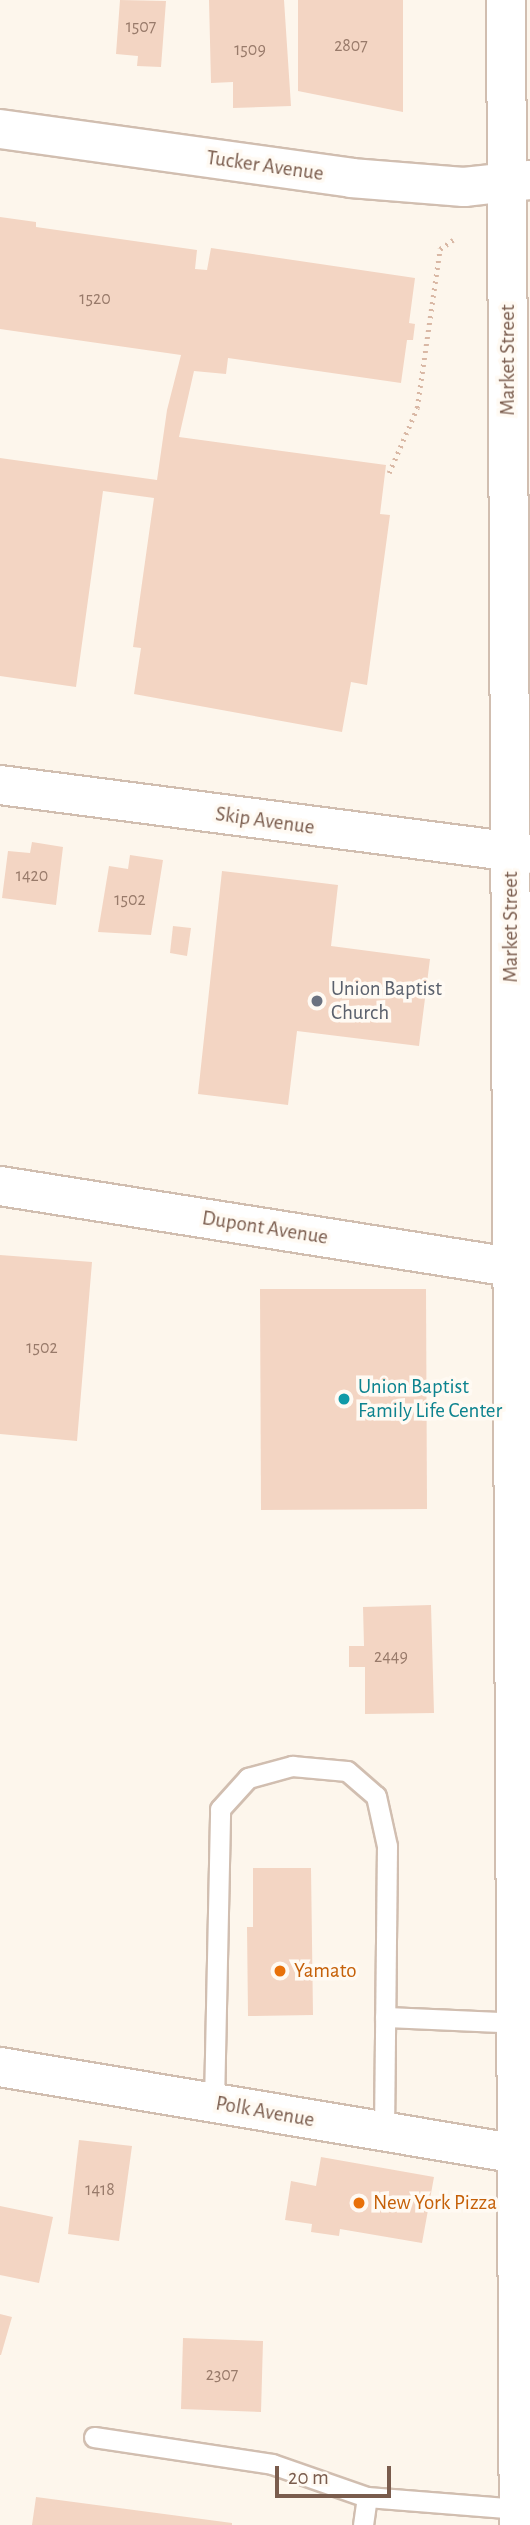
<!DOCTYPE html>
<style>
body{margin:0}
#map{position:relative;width:530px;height:2525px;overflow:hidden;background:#fdf6ec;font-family:"Alegreya Sans",sans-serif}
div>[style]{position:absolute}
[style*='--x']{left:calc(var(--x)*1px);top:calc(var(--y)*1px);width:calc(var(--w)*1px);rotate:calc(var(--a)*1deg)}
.building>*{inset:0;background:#f3d5c3}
.path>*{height:4.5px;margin-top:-2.25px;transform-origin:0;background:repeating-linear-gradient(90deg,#d9b8a5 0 2px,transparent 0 7px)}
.roads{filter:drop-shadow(2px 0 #d1beb0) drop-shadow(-2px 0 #d1beb0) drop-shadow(0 2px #d1beb0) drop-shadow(0 -2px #d1beb0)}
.lane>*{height:19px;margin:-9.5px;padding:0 9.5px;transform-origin:9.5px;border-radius:9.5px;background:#fff}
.street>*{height:38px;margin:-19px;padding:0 19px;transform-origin:19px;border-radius:19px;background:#fff}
.secondary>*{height:38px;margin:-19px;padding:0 19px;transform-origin:19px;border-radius:19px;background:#fff}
.dots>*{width:19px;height:19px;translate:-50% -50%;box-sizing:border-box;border:4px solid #fffaf3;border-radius:50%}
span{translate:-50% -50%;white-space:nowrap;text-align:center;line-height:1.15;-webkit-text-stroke:7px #fffaf3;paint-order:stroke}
.number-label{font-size:18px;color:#987a6a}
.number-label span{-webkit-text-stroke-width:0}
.street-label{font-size:21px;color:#7a5c4d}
.worship-label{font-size:21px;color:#5b616d}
.left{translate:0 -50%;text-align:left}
.culture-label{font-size:21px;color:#0d838f}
.food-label{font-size:21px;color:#c56008}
.scale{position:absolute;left:275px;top:2466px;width:116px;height:32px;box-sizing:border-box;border:4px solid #7a5c4d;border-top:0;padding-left:9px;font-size:21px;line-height:24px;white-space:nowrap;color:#7a5c4d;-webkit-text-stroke:5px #fffaf3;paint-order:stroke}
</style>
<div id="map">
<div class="building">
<div style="clip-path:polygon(120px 0,166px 1px,161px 67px,137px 66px,138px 56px,116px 54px)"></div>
<div style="clip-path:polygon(209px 0,284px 0,291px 106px,233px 108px,233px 82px,211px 83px)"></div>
<div style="clip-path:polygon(298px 0,403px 0,403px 112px,298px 91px)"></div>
<div style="clip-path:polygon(0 217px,36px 222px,36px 227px,197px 250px,195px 269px,207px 270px,211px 248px,415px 278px,409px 323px,415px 324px,413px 340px,407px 340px,401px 383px,228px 358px,226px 374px,194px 371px,179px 437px,386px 465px,380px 514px,390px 515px,367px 685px,351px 682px,342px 732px,134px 694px,141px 648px,133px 647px,154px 498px,103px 491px,76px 687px,0 676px,0 458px,157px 480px,167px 410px,181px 355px,0 329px)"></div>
<div style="clip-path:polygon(32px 842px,63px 847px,56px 905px,2px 898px,8px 851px,30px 853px)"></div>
<div style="clip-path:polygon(130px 855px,163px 860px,151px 935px,98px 932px,109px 866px,128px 869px)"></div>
<div style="clip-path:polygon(222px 871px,338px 885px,331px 946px,430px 959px,419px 1046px,297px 1031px,288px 1105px,198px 1094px)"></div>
<div style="clip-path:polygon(173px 926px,191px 928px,187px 956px,170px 953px)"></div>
<div style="clip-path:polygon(0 1255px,92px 1262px,77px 1441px,0 1434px)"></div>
<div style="clip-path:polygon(260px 1289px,426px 1289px,427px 1509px,261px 1510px)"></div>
<div style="clip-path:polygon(431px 1605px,434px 1713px,365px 1714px,365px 1667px,349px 1667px,349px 1646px,364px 1646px,363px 1607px)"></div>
<div style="clip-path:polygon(253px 1868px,311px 1868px,313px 2015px,248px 2016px,247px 1927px,253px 1927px)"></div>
<div style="clip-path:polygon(79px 2140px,132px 2146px,119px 2241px,68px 2234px)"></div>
<div style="clip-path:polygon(321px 2157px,434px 2177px,422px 2243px,340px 2229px,339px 2236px,311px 2232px,312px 2224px,285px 2220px,291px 2181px,316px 2186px)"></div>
<div style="clip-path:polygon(0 2206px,53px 2217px,39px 2283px,0 2275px)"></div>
<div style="clip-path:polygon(0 2314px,12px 2317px,1px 2355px,0 2355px)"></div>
<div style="clip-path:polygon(183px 2338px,263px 2341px,261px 2412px,181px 2409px)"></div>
<div style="clip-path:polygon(36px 2497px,232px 2523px,232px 2525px,32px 2525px)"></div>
</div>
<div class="path">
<div style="--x:389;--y:473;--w:71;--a:-66.7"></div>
<div style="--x:417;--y:408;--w:161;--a:-81.8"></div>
<div style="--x:440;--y:249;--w:16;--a:-35"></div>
</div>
<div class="roads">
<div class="lane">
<div style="--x:385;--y:2017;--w:139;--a:2.5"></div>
<div style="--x:214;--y:2103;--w:294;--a:-88.8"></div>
<div style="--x:220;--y:1809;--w:42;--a:-47.9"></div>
<div style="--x:248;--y:1778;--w:46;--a:-15.3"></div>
<div style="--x:292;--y:1766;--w:55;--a:5.2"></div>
<div style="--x:347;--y:1771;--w:38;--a:41"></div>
<div style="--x:376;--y:1796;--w:51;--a:77.6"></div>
<div style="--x:387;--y:1846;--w:286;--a:90.6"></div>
<div style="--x:94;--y:2437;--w:180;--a:8.6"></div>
<div style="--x:272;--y:2464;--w:101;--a:19.2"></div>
<div style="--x:363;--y:2525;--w:28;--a:-82"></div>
<div style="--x:367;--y:2497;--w:152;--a:4.5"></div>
</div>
<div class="street">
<div style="--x:0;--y:129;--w:354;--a:7.9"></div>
<div style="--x:351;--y:178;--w:113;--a:4.6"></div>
<div style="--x:464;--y:187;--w:66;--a:-6.1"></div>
<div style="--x:0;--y:785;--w:534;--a:7.42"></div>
<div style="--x:0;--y:2067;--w:537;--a:9.53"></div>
</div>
<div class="secondary">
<div style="--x:506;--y:0;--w:2525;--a:89.71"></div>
<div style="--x:0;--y:1186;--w:537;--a:9.01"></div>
</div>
</div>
<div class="dots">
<div style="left:317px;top:1001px;background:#6b7280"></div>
<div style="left:344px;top:1399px;background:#0f9aa8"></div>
<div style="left:280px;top:1971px;background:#e8710a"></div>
<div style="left:359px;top:2203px;background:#e8710a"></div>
</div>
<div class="number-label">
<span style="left:141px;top:27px">1507</span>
<span style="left:351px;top:46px">2807</span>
<span style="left:250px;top:50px">1509</span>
<span style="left:95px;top:299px">1520</span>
<span style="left:32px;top:876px">1420</span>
<span style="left:130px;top:900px">1502</span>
<span style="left:42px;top:1348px">1502</span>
<span style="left:391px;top:1657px">2449</span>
<span style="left:100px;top:2190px">1418</span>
<span style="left:222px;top:2375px">2307</span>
</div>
<div class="street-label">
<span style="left:265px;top:166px;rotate:8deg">Tucker Avenue</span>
<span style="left:508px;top:360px;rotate:-90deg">Market Street</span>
<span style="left:265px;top:821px;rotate:8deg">Skip Avenue</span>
<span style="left:511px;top:927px;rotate:-90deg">Market Street</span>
<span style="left:265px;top:1228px;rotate:9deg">Dupont Avenue</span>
<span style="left:265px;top:2112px;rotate:10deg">Polk Avenue</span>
</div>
<div class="worship-label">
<span class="left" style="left:331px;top:1001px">Union Baptist<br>Church</span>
</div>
<div class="culture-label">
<span class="left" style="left:358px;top:1399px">Union Baptist<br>Family Life Center</span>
</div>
<div class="food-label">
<span class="left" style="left:294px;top:1971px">Yamato</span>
<span class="left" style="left:373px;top:2203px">New York Pizza</span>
</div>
<div class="scale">20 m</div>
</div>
